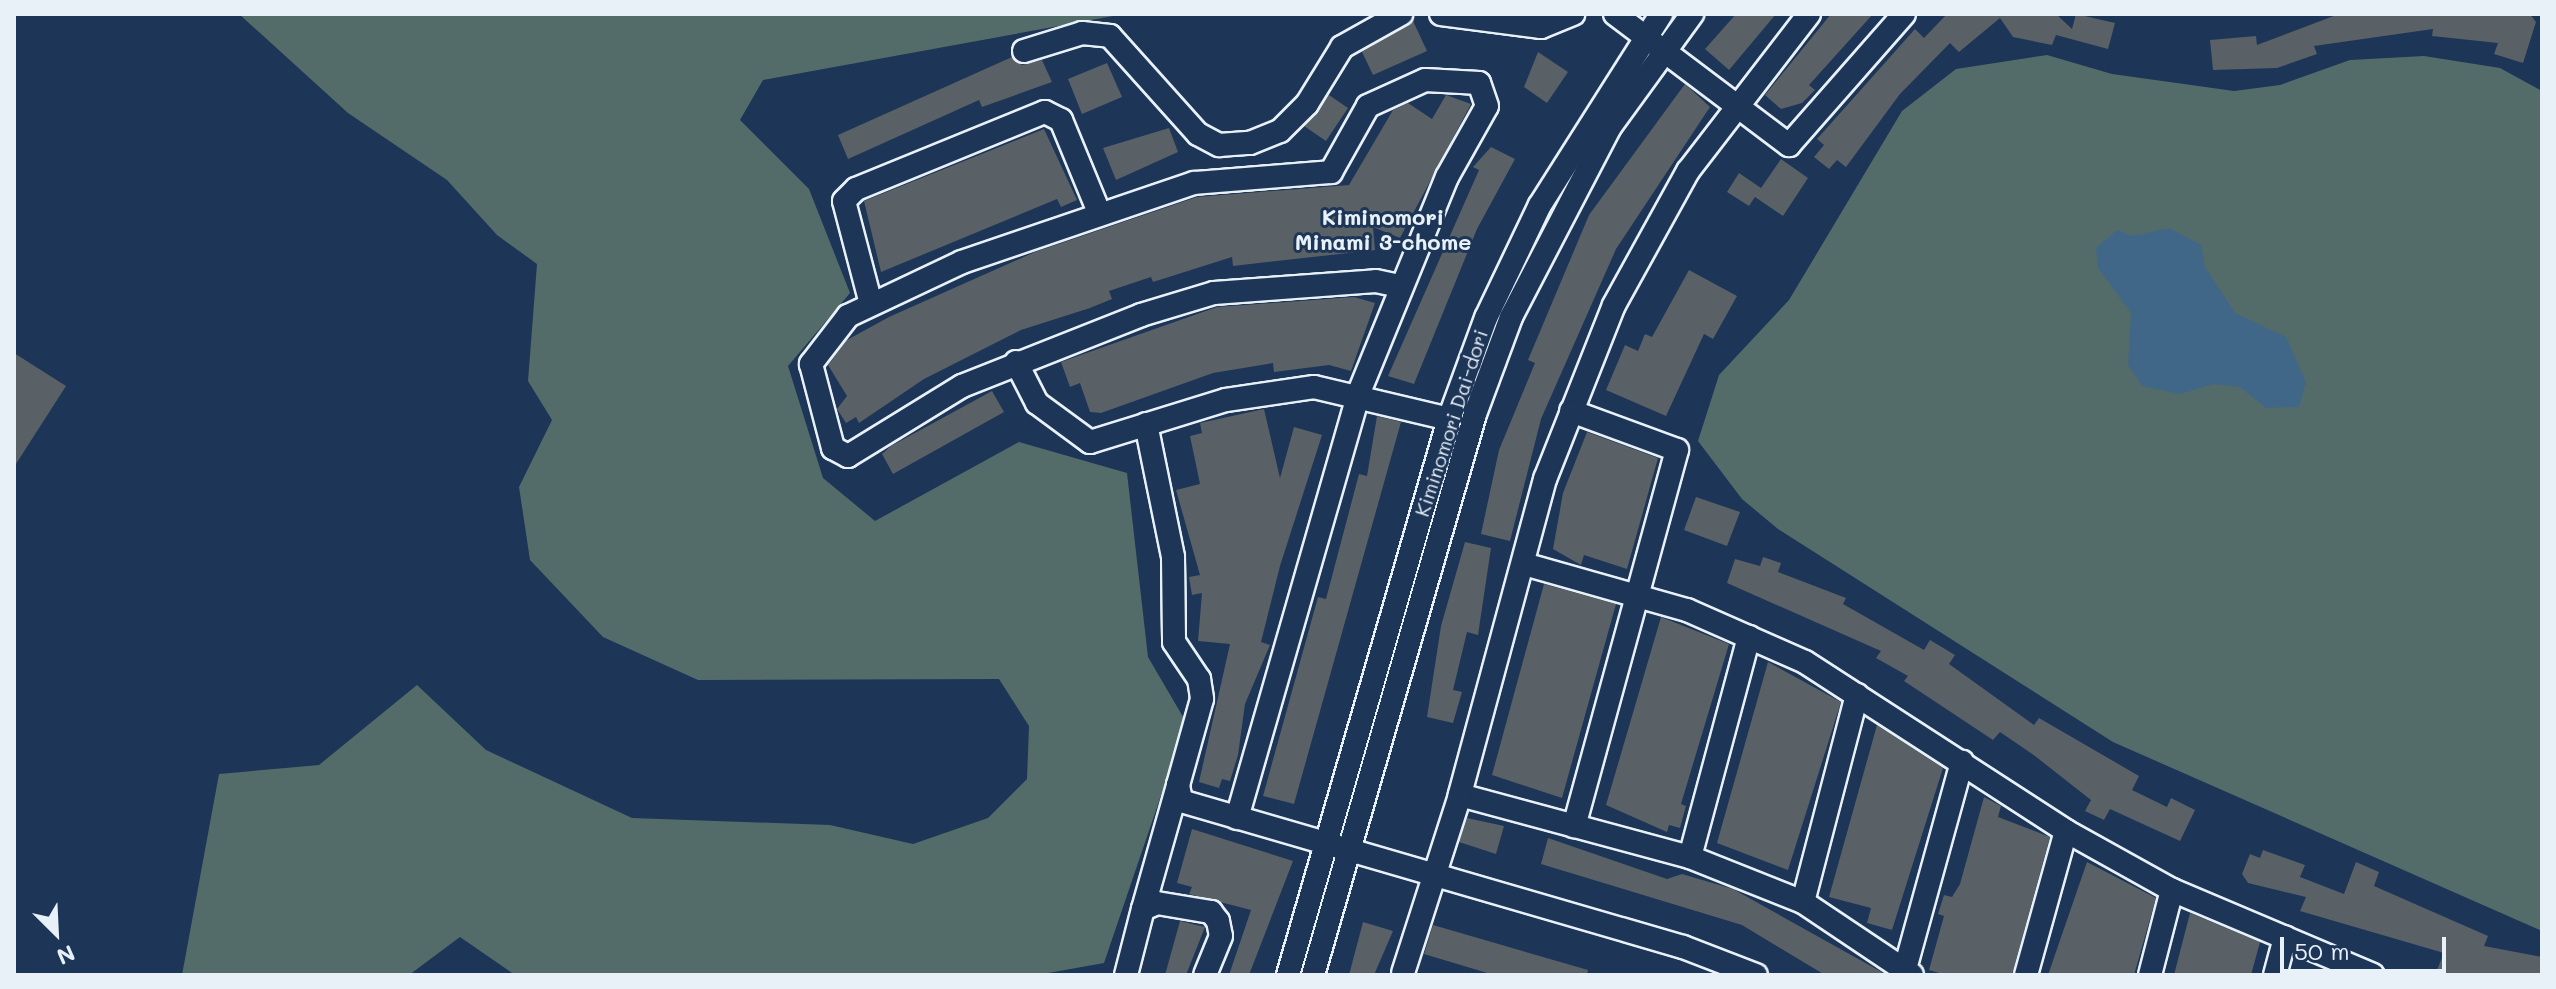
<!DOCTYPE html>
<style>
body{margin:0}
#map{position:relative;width:2556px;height:989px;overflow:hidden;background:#1d3557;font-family:Mali,sans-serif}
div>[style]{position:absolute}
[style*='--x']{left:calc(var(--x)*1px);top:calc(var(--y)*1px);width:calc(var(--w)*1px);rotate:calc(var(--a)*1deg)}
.green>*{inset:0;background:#536c69}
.water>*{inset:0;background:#406787}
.building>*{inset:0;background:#596066}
.roads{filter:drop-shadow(2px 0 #e8f1f8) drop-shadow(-2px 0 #e8f1f8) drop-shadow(0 2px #e8f1f8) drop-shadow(0 -2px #e8f1f8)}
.minor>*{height:22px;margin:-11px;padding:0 11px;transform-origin:11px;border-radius:11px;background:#1d3557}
span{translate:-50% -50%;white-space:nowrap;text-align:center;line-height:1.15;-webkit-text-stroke:6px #1d3557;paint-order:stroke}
.street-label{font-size:20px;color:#e8f1f8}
.neighbourhood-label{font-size:22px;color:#e8f1f8;font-weight:700}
.frame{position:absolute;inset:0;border:16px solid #e8f1f8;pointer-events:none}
.north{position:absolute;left:16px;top:893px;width:80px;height:80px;-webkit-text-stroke:6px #1d3557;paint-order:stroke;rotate:156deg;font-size:22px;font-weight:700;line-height:32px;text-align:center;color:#e8f1f8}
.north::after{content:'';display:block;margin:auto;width:28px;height:36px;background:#e8f1f8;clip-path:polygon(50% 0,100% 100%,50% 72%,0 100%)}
.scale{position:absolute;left:2280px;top:937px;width:166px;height:36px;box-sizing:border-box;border:4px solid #e8f1f8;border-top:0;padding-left:10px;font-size:24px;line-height:28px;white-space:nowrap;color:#e8f1f8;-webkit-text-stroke:6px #1d3557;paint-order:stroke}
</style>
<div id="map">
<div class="green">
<div style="clip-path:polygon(239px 14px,1124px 14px,763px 80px,740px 120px,809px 189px,850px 293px,788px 366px,823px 478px,875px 521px,1019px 442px,1127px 473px,1148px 657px,1186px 722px,1104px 963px,1037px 975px,515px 975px,460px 937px,409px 975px,182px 975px,219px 774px,319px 765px,417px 685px,486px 750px,632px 818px,830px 825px,913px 844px,988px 818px,1027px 779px,1029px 726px,999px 679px,698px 680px,603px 637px,530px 560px,519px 487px,552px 420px,528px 381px,537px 264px,497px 235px,447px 180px,348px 113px)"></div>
<div style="clip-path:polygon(2047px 55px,2112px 74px,2234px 91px,2280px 85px,2350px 60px,2424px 56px,2500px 68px,2542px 91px,2542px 931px,2113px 742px,1778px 529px,1742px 499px,1698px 441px,1719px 375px,1789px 300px,1902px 111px,1956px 69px)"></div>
</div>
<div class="water">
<div style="clip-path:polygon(2169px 228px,2201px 245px,2205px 267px,2235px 313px,2286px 337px,2306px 382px,2299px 407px,2266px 408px,2240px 387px,2214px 384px,2180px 394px,2142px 386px,2128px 365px,2131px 313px,2098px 268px,2096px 248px,2117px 230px,2132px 236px)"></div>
</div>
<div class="building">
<div style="clip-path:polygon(1736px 14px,1776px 14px,1729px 70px,1705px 49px)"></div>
<div style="clip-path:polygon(1831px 14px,1873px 14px,1809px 85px,1815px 90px,1802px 103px,1781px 109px,1765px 95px)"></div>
<div style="clip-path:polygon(1947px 14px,2056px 14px,2072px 29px,2076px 14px,2115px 23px,2108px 49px,2056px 35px,2052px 45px,2013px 37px,2000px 18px,1959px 52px,1950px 43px,1900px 94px,1846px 167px,1837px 160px,1829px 169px,1814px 157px,1824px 145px,1817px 139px,1915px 29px,1924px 38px)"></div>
<div style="clip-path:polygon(2339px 14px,2530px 14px,2536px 22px,2523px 63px,2494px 54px,2498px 43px,2432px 36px,2433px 29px,2314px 46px,2317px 54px,2277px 68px,2213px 70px,2210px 40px,2256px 36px,2257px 45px)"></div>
<div style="clip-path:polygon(1413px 21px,1427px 51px,1373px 75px,1362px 52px)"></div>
<div style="clip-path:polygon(1538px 52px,1568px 72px,1547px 103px,1524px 87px)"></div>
<div style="clip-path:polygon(1012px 57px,1022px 65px,1042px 60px,1052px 82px,982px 107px,979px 100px,848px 159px,838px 135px)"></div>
<div style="clip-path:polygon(1107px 63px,1122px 97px,1082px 114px,1068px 79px)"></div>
<div style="clip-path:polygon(1685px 84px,1710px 107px,1616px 249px,1541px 419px,1510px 541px,1481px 534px,1499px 450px,1535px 363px,1528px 360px,1589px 215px)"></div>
<div style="clip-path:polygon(1329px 95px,1348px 108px,1326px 141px,1304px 126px)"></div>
<div style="clip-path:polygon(1446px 95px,1471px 104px,1400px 238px,1373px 227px,1375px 250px,1233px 266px,1232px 257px,1153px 282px,1151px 277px,1109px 291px,1112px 299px,1090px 308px,1021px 330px,924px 379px,859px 423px,856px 417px,846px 423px,837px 409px,847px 396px,828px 365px,847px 340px,889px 317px,1035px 252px,1197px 197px,1349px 185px,1393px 110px,1408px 103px,1432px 119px)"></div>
<div style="clip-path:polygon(1169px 128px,1178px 152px,1116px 180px,1103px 148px)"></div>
<div style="clip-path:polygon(1044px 129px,1077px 200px,1061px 207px,1057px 199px,881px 272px,864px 201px)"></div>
<div style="clip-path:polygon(1491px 147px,1515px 159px,1477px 229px,1414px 384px,1388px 376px,1479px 170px,1473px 167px)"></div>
<div style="clip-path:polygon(1781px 159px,1808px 178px,1783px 216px,1755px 197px,1749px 206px,1727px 192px,1739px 173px,1761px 188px)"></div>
<div style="clip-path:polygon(1689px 270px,1737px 296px,1713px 339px,1704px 334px,1666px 416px,1606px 390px,1625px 345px,1638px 351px,1645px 334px,1652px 337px)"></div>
<div style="clip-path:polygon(1354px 297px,1375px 303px,1351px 371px,1329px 365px,1274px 372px,1273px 363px,1213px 373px,1101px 413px,1090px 412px,1080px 383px,1070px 387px,1061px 362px,1217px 307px)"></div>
<div style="clip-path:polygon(14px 353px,66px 386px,14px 467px)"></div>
<div style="clip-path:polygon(992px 391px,1004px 412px,893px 474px,882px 454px,891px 446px)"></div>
<div style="clip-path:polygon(1264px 409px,1280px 478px,1294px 427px,1322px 435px,1280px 566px,1261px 642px,1270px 645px,1245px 704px,1238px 755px,1230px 781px,1222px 779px,1219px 788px,1199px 782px,1230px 644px,1198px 641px,1202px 593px,1192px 595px,1189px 577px,1200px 575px,1176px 490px,1200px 484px,1190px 436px,1202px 433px,1200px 423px)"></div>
<div style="clip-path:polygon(1377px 416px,1401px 422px,1294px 804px,1263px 796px,1318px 597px,1326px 599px,1359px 474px,1367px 476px)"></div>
<div style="clip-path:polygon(1587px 432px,1658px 458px,1627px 569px,1584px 555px,1581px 565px,1553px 549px,1563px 493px)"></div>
<div style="clip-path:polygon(1696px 497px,1740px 512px,1727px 546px,1684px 530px)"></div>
<div style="clip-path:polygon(1465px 542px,1491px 548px,1478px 635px,1467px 632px,1453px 690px,1462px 692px,1453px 723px,1427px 717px,1441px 626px)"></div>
<div style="clip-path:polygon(1763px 557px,1781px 563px,1778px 572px,1846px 598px,1843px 604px,1924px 650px,1930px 640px,1955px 655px,1949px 664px,2034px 725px,2039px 718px,2139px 776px,2132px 790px,2167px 807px,2171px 798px,2195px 810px,2180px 841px,2110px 809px,2104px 820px,2085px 811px,2091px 800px,2035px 756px,2000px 732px,1993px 740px,1904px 681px,1908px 676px,1876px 658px,1881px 651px,1727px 583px,1735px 559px,1760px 566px)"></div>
<div style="clip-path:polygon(1544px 584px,1616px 604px,1562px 798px,1492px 775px)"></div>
<div style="clip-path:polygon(1661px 617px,1729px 644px,1681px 804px,1686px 806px,1680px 828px,1669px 825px,1667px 832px,1606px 805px)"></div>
<div style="clip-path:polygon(1768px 662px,1841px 702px,1788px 870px,1717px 843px)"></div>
<div style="clip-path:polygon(1877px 725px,1943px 768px,1892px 930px,1867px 923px,1871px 908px,1829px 897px)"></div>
<div style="clip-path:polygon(1984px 797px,2001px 806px,1998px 817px,2050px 837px,2012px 975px,1946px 975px,1929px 970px,1944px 916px,1938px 914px,1944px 895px,1952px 897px,1960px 884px)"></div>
<div style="clip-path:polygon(1467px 818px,1504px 826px,1496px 854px,1459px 842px)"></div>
<div style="clip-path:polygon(1192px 829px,1293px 861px,1249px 975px,1229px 975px,1251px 910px,1189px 894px,1192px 887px,1177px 883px)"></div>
<div style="clip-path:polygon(1548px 838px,1667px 879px,1682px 874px,1733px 889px,1887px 975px,1825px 975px,1742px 925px,1541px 864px)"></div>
<div style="clip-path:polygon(2263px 850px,2305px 865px,2300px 877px,2344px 894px,2356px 862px,2379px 872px,2374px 886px,2488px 936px,2484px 946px,2542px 957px,2542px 975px,2449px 975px,2437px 970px,2444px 953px,2300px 911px,2306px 897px,2248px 883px,2242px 874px,2250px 854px,2260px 858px)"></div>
<div style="clip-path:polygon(2087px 862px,2156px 898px,2134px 975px,2048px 975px)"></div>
<div style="clip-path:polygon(2190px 913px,2260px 942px,2251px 975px,2174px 975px)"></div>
<div style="clip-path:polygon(1180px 921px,1205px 927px,1186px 975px,1165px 975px)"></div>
<div style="clip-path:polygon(1363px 922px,1393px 931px,1374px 975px,1349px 975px)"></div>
<div style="clip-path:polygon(1433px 925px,1588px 970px,1587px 975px,1494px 975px,1424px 954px)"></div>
</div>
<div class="roads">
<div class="minor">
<div style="--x:1441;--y:14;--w:101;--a:7.4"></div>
<div style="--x:1541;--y:27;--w:35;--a:-22"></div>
<div style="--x:1615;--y:14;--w:218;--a:37"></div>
<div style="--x:1789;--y:145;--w:174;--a:-48.7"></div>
<div style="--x:1809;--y:14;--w:198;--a:127.6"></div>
<div style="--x:1688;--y:171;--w:153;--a:118.9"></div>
<div style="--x:1614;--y:305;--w:187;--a:111.6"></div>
<div style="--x:1545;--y:479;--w:327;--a:105.1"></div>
<div style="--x:1460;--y:795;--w:238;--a:15.1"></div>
<div style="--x:1690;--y:857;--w:122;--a:21.7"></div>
<div style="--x:1803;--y:902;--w:131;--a:33.8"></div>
<div style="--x:1024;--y:51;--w:61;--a:-17.2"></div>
<div style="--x:1082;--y:33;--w:28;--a:6"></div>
<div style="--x:1110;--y:36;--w:132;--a:48.1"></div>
<div style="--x:1198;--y:134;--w:24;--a:28"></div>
<div style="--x:1219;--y:145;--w:31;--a:-4"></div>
<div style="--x:1250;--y:143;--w:32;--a:-22"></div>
<div style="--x:1280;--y:131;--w:38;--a:-45"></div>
<div style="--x:1307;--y:104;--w:67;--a:-58.4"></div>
<div style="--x:1342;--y:47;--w:68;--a:-29.2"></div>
<div style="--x:871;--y:304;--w:106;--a:-104.7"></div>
<div style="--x:844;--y:201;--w:17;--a:-45"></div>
<div style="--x:856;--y:189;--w:204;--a:-22.2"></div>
<div style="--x:1045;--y:112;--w:18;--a:27"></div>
<div style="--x:1061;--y:120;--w:100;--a:67.6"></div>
<div style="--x:1016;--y:362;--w:46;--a:62.9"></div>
<div style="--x:1037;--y:403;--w:66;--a:36.3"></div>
<div style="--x:1090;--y:442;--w:142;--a:-17.2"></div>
<div style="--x:1226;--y:400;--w:89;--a:-8.4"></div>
<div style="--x:1314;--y:387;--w:139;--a:13.3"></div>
<div style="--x:1571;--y:411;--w:113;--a:20.2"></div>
<div style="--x:1677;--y:450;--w:390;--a:105.3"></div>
<div style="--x:1146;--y:424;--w:136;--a:78.5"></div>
<div style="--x:1173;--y:557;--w:85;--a:89.3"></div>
<div style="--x:1174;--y:642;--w:45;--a:56"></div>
<div style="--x:1199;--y:679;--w:20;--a:81"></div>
<div style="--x:1202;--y:699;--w:89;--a:105.6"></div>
<div style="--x:1178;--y:785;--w:16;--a:79"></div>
<div style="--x:1181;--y:801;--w:523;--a:16.22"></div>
<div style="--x:1683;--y:947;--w:78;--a:21"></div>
<div style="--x:1524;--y:564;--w:169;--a:15.8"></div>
<div style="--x:1687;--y:610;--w:129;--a:23.8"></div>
<div style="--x:1805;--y:662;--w:311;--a:32.9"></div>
<div style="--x:2066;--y:831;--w:121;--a:29.1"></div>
<div style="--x:2172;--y:890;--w:218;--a:22.9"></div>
<div style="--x:1237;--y:818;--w:440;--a:-74"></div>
<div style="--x:1358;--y:395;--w:235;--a:-67.8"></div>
<div style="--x:1447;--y:177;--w:81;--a:-60.6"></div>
<div style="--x:1487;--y:106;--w:24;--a:-109"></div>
<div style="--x:1479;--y:83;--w:54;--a:-176.8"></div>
<div style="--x:1425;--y:80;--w:63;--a:155.5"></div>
<div style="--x:1368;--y:106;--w:76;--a:119.3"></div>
<div style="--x:1331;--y:172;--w:137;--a:175.4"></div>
<div style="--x:1194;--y:183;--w:245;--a:161.2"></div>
<div style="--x:962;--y:262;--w:126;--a:154.7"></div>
<div style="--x:848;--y:316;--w:61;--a:127.6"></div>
<div style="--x:811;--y:364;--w:87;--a:75.3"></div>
<div style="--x:833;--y:448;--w:17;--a:28"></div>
<div style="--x:848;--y:456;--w:134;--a:-31.6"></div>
<div style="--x:962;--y:386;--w:193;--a:-21.6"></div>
<div style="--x:1141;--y:315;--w:76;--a:-16.8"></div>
<div style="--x:1214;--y:293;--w:162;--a:-4.2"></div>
<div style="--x:1376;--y:281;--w:25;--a:12"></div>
<div style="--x:1690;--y:857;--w:228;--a:-75"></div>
<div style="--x:1803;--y:902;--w:214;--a:-75.4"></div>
<div style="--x:1143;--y:909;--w:129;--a:-74.2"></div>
<div style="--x:1905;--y:969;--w:215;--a:-74.6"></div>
<div style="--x:1403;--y:973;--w:187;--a:-72.2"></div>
<div style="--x:1126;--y:975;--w:68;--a:-75.6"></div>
<div style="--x:1143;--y:909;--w:15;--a:-23"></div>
<div style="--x:1157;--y:903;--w:55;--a:9.5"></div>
<div style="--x:1211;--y:912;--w:11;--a:52"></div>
<div style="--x:1218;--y:921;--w:15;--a:79"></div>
<div style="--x:1221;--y:936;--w:42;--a:112.3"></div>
<div style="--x:1288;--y:975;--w:579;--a:-73.85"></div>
<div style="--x:1449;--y:419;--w:108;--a:-69.9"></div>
<div style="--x:1486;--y:318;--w:125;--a:-64.5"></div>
<div style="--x:1540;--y:205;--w:226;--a:-57.6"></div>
<div style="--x:1313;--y:975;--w:584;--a:-73.89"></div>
<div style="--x:1475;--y:414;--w:103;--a:-69.6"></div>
<div style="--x:1511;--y:317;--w:214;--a:-62.5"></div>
<div style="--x:1610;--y:127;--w:140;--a:-54"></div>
<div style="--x:2026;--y:975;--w:149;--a:-74.5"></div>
<div style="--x:2150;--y:975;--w:88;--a:-75.5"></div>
<div style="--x:2275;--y:975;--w:39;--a:-75"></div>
</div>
</div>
<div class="street-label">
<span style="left:1451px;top:423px;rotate:-72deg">Kiminomori Dai-dori</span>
</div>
<div class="neighbourhood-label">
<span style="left:1383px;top:229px">Kiminomori<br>Minami 3-chome</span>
</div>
<div class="frame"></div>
<div class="north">N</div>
<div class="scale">50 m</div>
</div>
